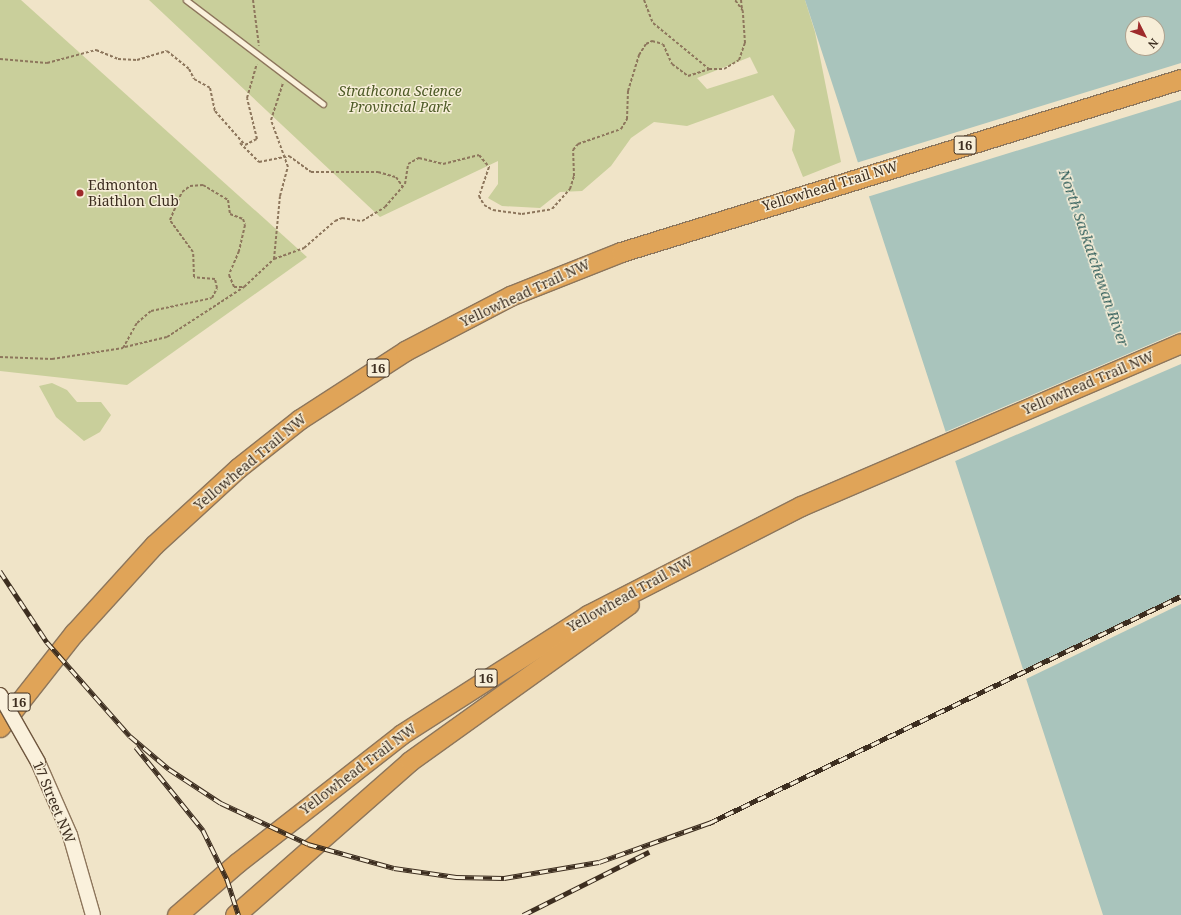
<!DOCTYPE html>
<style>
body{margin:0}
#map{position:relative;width:1181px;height:915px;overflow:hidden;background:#f0e4c8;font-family:"Noto Serif",serif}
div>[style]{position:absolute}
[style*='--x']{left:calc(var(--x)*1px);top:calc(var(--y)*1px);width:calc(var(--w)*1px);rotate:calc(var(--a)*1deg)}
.green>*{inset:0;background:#c9cf9b}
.water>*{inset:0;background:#a9c4bc}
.pier>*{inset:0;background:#f0e4c8}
.path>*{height:2px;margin-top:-1px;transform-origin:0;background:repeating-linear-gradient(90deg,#8d765c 0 3px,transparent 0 5px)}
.roads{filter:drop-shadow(1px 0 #8d765c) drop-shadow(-1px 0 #8d765c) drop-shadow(0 1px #8d765c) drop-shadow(0 -1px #8d765c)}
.lane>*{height:5px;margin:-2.5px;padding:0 2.5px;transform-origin:2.5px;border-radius:2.5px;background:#faf1dc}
.secondary>*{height:14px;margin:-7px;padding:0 7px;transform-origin:7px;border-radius:7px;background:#faf1dc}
.highway>*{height:19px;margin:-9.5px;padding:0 9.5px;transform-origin:9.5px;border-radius:9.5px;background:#e0a458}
.rail>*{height:4.5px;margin-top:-2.25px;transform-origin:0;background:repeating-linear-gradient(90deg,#f7eed8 0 9px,#3d2e20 0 18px);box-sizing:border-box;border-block:1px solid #3d2e20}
.bridges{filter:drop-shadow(1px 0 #6f573f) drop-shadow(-1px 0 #6f573f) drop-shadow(0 1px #6f573f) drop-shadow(0 -1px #6f573f)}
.secondary-bridge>*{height:14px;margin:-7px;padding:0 7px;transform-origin:7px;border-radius:7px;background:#faf1dc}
.dots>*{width:11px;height:11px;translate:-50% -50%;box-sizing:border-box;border:2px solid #f7eed8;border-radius:50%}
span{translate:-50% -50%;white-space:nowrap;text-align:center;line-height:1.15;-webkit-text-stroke:3px #f7eed8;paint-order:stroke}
.shield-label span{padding:1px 3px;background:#f7eed8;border:1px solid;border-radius:3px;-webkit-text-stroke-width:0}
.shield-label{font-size:13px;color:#3d2e20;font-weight:700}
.park-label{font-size:14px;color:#4d5a26;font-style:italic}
.poi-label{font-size:14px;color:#3d2e20}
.left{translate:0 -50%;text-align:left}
.street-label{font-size:14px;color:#3d2e20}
.water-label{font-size:15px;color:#2f5d5a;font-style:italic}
.north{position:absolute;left:1125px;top:16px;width:40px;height:40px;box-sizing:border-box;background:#f7eed8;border:1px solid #ada18e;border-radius:50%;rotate:132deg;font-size:11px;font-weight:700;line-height:16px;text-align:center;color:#3d2e20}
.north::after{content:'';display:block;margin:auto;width:14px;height:18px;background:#9e2a2b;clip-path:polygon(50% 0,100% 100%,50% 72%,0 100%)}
</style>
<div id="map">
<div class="green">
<div style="clip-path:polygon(0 0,21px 0,307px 257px,127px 385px,0 371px)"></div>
<div style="clip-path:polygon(evenodd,149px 0,805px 0,815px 32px,841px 162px,803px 177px,792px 150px,795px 130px,773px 95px,687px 126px,654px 122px,631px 138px,611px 166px,582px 191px,560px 192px,540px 208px,502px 206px,488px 198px,498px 184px,498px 161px,380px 217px,149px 0,750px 57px,758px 73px,707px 89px,697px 78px,750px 57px)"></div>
<div style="clip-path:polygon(52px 383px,67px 390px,77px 402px,101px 402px,111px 415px,100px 432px,84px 441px,56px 417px,39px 386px)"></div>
</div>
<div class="water">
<div style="clip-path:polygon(evenodd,805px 0,1181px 0,1181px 915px,1103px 915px,805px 0,1133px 24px,1157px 24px,1157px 48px,1133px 48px,1133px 24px)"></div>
</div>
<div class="pier">
<div style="clip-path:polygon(1181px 63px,1181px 100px,867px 197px,856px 163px)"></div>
<div style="clip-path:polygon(1181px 331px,1181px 364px,953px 462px,943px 433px)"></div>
<div style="clip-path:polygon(1181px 596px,1181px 604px,1024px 680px,1021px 671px)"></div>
</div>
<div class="path">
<div style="--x:253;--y:0;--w:46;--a:82.6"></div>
<div style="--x:644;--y:0;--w:25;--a:69"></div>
<div style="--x:653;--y:23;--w:72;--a:39.4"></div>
<div style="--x:709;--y:69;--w:15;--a:0"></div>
<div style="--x:724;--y:69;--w:17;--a:-31"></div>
<div style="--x:739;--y:60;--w:18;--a:-71"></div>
<div style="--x:745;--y:43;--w:32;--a:-94"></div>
<div style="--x:743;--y:11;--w:14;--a:-126"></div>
<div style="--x:741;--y:0;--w:9;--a:84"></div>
<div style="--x:0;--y:59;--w:47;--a:4.9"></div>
<div style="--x:47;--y:63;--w:51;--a:-14.9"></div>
<div style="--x:96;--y:50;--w:24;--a:22"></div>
<div style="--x:118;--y:59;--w:19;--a:3"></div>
<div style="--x:137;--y:60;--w:31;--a:-17"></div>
<div style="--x:167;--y:51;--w:28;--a:39"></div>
<div style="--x:189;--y:69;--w:11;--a:63"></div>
<div style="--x:194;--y:79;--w:18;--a:29"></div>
<div style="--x:210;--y:88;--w:24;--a:78"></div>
<div style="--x:215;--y:111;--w:45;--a:48.6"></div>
<div style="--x:245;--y:145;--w:13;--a:-27"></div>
<div style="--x:257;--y:139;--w:42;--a:-103.7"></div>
<div style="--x:247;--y:98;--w:35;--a:-74"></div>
<div style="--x:240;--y:143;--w:27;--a:45"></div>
<div style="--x:259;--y:162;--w:31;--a:-11"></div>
<div style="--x:289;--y:156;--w:27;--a:36"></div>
<div style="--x:311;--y:172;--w:67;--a:0"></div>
<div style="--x:378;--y:172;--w:19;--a:16"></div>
<div style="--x:396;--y:177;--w:12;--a:55"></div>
<div style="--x:274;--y:259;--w:63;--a:-84.6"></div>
<div style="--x:280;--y:196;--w:30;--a:-75"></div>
<div style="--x:288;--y:167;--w:50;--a:-109.9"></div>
<div style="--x:271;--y:120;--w:39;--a:-72"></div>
<div style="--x:125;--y:347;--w:43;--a:-13.4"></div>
<div style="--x:167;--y:337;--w:92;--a:-33"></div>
<div style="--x:0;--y:357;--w:52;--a:2.2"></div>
<div style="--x:52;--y:359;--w:72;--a:-8.8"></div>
<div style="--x:123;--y:348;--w:29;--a:-61"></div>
<div style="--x:137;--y:323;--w:18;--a:-41"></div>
<div style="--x:151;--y:311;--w:62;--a:-12"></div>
<div style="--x:212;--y:298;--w:11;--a:-63"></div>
<div style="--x:217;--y:288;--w:9;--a:-103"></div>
<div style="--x:215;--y:279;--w:21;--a:-175"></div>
<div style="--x:194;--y:277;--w:25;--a:-92"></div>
<div style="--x:193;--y:252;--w:39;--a:-126"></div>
<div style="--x:170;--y:220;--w:30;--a:-67"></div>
<div style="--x:182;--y:192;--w:10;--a:-37"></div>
<div style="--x:190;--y:186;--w:13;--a:-4"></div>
<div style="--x:203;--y:185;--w:29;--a:31"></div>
<div style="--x:228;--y:200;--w:14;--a:82"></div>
<div style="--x:230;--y:214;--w:14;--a:21"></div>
<div style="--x:243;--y:219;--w:6;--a:72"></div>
<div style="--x:245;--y:225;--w:27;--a:103"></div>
<div style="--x:239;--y:251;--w:26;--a:113"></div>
<div style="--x:229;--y:275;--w:13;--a:67"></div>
<div style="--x:234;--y:287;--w:10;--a:0"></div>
<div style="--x:244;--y:287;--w:41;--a:-43"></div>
<div style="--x:274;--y:259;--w:32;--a:-20"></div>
<div style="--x:304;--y:248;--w:41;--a:-41.1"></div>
<div style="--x:335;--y:221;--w:8;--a:-23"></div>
<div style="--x:342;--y:218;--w:20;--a:9"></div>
<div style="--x:362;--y:221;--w:27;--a:-31"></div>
<div style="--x:385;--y:207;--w:30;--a:-49"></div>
<div style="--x:405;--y:184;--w:20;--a:-81"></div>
<div style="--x:408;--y:164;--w:13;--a:-29"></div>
<div style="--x:419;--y:158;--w:25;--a:14"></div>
<div style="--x:443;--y:164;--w:37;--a:-14"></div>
<div style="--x:479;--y:155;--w:16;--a:50"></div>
<div style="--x:489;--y:167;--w:31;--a:109"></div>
<div style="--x:479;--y:196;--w:10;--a:61"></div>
<div style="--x:484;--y:205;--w:10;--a:29"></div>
<div style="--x:493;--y:210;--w:29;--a:8"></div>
<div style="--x:522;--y:214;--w:30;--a:-9"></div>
<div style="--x:552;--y:209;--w:27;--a:-48"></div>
<div style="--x:570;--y:189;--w:14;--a:-73"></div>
<div style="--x:574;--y:176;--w:26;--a:-92"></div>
<div style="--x:573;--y:150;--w:8;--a:-50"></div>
<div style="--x:578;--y:144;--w:46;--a:-19.2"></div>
<div style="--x:621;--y:129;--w:12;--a:-59"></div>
<div style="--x:627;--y:119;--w:28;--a:-88"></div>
<div style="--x:628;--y:91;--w:38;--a:-73"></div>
<div style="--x:639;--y:55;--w:13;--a:-58"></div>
<div style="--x:646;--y:44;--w:7;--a:-27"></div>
<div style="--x:652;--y:41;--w:11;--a:15"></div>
<div style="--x:663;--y:44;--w:22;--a:66"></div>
<div style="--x:672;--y:64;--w:20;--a:37"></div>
<div style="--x:688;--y:76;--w:22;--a:-18"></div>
</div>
<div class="roads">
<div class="lane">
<div style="--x:186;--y:0;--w:172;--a:37.2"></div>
</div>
<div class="secondary">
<div style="--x:38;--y:762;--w:80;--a:66.3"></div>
<div style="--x:70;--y:835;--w:83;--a:74"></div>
</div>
<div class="highway">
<div style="--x:0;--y:727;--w:120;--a:-51.8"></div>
<div style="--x:74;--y:633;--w:119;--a:-47.7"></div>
<div style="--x:154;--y:545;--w:114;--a:-42.5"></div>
<div style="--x:238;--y:468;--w:79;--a:-38.3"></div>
<div style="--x:300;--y:419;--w:125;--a:-32.9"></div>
<div style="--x:405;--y:351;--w:119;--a:-27.6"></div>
<div style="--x:510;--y:296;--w:119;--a:-21.6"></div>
<div style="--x:621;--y:252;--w:586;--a:-17.17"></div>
<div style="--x:177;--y:915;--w:79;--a:-40.9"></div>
<div style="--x:237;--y:863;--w:209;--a:-38"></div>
<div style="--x:402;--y:734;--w:221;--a:-32.6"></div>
<div style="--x:588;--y:615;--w:239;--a:-27.1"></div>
<div style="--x:801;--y:506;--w:413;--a:-23.2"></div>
<div style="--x:235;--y:915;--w:233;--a:-41.3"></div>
<div style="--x:410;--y:761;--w:269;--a:-35.6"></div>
</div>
</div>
<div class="rail">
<div style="--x:0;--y:571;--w:85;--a:56.5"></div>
<div style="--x:47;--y:642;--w:125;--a:48.6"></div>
<div style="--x:130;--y:736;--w:51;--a:40.2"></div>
<div style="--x:169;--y:769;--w:62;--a:33.2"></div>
<div style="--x:221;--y:803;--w:96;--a:25.2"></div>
<div style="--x:308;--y:844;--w:89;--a:15.6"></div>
<div style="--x:394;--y:868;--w:63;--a:8.3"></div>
<div style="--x:456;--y:877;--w:48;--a:1.2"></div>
<div style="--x:504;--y:878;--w:96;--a:-9.6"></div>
<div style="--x:599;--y:862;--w:122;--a:-19.6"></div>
<div style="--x:136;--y:747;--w:107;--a:51.1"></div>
<div style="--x:203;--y:830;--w:55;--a:63.9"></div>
<div style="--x:227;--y:879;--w:38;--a:72"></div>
<div style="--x:709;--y:823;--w:524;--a:-25.68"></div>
<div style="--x:523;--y:915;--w:141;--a:-26.6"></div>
</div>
<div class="bridges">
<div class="secondary-bridge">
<div style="--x:0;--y:695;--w:77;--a:60.4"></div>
</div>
</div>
<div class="dots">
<div style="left:80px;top:193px;background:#9e2a2b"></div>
</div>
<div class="shield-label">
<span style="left:965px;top:145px">16</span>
<span style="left:378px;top:368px">16</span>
<span style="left:486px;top:678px">16</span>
<span style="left:19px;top:702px">16</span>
</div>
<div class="park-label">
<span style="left:400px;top:99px">Strathcona Science<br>Provincial Park</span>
</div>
<div class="poi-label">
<span class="left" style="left:88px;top:193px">Edmonton<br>Biathlon Club</span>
</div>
<div class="street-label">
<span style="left:830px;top:186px;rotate:-17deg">Yellowhead Trail NW</span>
<span style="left:525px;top:293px;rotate:-25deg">Yellowhead Trail NW</span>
<span style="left:1088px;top:383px;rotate:-23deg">Yellowhead Trail NW</span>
<span style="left:250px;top:462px;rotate:-40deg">Yellowhead Trail NW</span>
<span style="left:630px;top:594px;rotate:-29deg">Yellowhead Trail NW</span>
<span style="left:358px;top:769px;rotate:-37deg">Yellowhead Trail NW</span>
<span style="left:54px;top:802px;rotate:67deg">17 Street NW</span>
</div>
<div class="water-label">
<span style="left:1094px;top:258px;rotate:71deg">North Saskatchewan River</span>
</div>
<div class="north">N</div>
</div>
